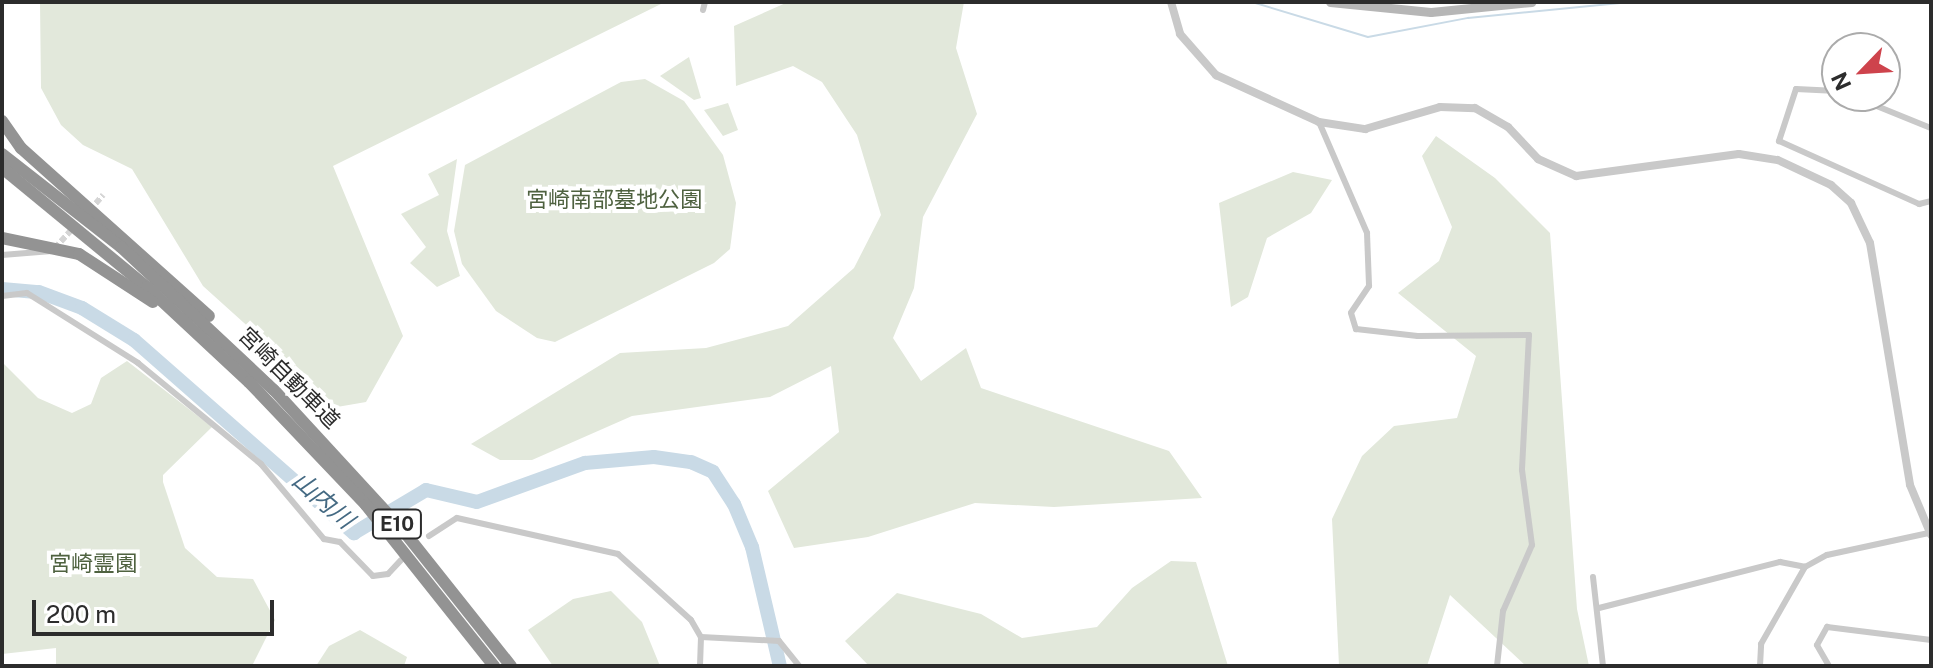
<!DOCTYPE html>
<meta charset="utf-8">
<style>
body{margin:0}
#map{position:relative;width:1933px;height:668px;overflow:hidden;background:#fff;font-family:"Public Sans","Noto Sans JP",sans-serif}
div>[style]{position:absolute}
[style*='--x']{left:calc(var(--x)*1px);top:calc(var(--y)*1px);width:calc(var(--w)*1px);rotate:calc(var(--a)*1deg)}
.green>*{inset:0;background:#e2e8db}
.stream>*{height:2px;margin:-1px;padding:0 1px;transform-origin:1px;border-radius:1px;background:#c9dae6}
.river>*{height:14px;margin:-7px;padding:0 7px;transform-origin:7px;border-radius:7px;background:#c9dae6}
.minor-tunnel>*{height:6px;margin-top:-3px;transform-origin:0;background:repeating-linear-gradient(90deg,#d5d5d5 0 6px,transparent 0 9px)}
.minor>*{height:6px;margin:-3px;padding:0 3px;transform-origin:3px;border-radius:3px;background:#c9c9c9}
.tertiary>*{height:8px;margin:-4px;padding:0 4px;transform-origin:4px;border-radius:4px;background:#c9c9c9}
.secondary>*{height:9px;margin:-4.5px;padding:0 4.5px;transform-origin:4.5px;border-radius:4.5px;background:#b6b6b6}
.motorway>*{height:12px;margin:-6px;padding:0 6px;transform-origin:6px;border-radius:6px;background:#939393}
span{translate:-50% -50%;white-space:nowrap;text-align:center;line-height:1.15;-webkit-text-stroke:8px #fff;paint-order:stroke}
.shield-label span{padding:2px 6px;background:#fff;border:2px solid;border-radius:6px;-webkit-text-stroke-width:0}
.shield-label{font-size:20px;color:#2c2c2c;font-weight:700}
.park-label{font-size:22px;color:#4f6240}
.street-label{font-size:22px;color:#2c2c2c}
.water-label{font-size:24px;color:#456a83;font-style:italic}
.frame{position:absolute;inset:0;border:4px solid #2c2c2c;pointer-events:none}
.north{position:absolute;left:1821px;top:32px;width:80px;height:80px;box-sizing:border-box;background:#fff;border:2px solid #ababab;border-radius:50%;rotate:245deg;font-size:22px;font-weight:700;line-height:32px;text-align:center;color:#2c2c2c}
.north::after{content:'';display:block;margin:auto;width:28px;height:36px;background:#ce434c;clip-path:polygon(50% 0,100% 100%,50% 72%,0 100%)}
.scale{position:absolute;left:32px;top:600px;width:242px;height:36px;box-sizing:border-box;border:4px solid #2c2c2c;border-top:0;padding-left:10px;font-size:24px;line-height:28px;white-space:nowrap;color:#2c2c2c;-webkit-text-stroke:6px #fff;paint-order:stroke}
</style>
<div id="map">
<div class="green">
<div style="clip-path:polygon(40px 2px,665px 2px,333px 166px,403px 336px,366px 402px,337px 407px,203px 286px,132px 169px,83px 145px,61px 125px,41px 88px)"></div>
<div style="clip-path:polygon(788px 2px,964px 2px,956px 48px,977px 114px,923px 217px,914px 288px,893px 338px,921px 381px,966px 348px,981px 388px,1169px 451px,1202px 498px,1054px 507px,975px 503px,868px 537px,794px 548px,768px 491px,839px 432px,831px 366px,770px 397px,632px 416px,532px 460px,500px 460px,471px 444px,620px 353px,706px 348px,788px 326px,854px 268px,881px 215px,857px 135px,822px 82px,793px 66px,736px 86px,734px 26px)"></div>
<div style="clip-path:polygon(689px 57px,701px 98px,694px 100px,660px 76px)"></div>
<div style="clip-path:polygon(645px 79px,684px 101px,723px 155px,736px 203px,730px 249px,714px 263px,555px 342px,537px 338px,496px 311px,462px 264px,454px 231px,465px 165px,621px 82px)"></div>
<div style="clip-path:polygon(728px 103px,738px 130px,723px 136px,704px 110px)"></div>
<div style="clip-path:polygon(1436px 136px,1495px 178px,1550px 233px,1577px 609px,1589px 666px,1526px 666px,1450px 595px,1427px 666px,1339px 666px,1332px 519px,1362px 456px,1394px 426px,1457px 418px,1476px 356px,1398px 293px,1439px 261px,1452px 227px,1422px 156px)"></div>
<div style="clip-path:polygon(457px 159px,447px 231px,460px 276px,437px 287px,410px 263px,426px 247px,401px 214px,439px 195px,428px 174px)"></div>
<div style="clip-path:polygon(1293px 172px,1332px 180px,1311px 213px,1267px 238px,1248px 297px,1231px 307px,1219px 203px)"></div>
<div style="clip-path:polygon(127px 361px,212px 427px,163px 475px,163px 482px,185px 548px,217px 577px,253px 579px,275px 620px,252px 666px,56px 666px,56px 648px,2px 654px,2px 362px,38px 398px,72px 413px,91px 404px,101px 378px)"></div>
<div style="clip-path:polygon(1171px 561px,1196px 562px,1228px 666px,869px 666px,845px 641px,897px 593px,981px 614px,1022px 638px,1097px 627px,1132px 588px)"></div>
<div style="clip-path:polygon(611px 591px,642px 622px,660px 666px,553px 666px,528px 630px,573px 599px)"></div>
<div style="clip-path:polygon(360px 630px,407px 657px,404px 666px,316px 666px,329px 646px)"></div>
</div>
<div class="stream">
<div style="--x:1252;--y:2;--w:121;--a:16.8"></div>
<div style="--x:1368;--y:37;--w:102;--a:-10.8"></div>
<div style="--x:1468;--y:18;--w:163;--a:-5.6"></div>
</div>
<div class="river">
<div style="--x:2;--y:289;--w:37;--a:5"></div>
<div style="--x:39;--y:292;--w:46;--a:20.4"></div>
<div style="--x:82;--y:308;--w:61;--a:31.6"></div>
<div style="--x:134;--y:340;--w:293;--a:41.3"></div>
<div style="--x:354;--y:533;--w:84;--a:-30.8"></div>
<div style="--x:426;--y:490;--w:52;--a:13.2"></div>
<div style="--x:477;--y:502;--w:115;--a:-19.9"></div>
<div style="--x:585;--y:463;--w:69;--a:-5"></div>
<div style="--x:654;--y:457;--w:37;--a:8"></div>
<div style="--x:691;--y:462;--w:24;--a:24"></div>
<div style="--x:713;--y:472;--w:38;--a:57"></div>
<div style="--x:734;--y:504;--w:47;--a:67.3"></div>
<div style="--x:752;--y:547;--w:122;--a:76.8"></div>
</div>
<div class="minor-tunnel">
<div style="--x:90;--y:210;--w:20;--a:-49"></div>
<div style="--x:55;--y:248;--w:28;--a:-48"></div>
</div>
<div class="minor">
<div style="--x:703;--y:10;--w:8;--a:-76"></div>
<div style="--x:1837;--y:91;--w:41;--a:-177.2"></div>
<div style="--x:1796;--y:89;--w:55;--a:108.1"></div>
<div style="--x:1779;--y:141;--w:154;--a:24.2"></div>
<div style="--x:1919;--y:204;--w:12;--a:-14"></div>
<div style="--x:1852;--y:96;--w:85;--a:22.1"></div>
<div style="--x:1319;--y:122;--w:121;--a:66.6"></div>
<div style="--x:1367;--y:233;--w:53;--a:87.8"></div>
<div style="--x:1369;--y:286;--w:32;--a:124"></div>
<div style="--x:1351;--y:313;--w:17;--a:73"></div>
<div style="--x:1356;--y:329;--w:62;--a:6.4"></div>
<div style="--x:1418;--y:336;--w:111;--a:-0.5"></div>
<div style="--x:1529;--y:335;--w:135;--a:93"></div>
<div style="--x:1522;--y:470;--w:76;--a:82.4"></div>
<div style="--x:1532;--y:545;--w:72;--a:113.7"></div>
<div style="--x:1503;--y:611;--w:55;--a:96.2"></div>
<div style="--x:2;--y:255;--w:50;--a:-4.6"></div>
<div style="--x:2;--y:296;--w:25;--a:-7"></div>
<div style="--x:27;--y:293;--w:131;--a:32.2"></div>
<div style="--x:138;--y:363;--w:159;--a:39.4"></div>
<div style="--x:261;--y:464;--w:98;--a:50"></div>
<div style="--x:324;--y:539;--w:16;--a:11"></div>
<div style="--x:340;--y:542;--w:47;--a:45.9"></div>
<div style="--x:373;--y:576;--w:15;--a:-8"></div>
<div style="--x:388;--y:574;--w:19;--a:-47"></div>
<div style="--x:429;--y:536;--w:33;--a:-33"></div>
<div style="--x:457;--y:518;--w:165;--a:12.6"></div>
<div style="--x:618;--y:554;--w:98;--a:42.1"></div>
<div style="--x:691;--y:620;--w:20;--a:60"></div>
<div style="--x:701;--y:637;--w:29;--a:92"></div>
<div style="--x:1593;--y:577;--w:90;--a:83.6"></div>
<div style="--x:1599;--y:608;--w:187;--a:-14.3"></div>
<div style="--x:1780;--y:562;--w:25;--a:11"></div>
<div style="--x:701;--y:637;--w:78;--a:2.9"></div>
<div style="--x:779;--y:641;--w:32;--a:51"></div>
<div style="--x:1760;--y:666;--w:22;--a:-87"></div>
<div style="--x:1761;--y:644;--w:89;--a:-60.3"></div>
<div style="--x:1805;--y:567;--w:25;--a:-29"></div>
<div style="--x:1827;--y:555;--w:104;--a:-12.2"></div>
<div style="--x:1829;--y:666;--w:24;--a:-120"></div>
<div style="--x:1817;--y:645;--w:21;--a:-61"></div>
<div style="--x:1827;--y:627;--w:105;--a:7.1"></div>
</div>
<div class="tertiary">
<div style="--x:1171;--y:2;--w:33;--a:74"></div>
<div style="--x:1180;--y:34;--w:55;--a:48.7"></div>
<div style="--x:1216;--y:75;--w:113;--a:24.5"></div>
<div style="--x:1319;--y:122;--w:47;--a:8.7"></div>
<div style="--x:1365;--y:129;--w:78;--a:-16.3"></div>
<div style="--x:1440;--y:107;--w:35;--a:2"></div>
<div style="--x:1475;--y:108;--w:38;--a:30"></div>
<div style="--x:1508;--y:127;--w:44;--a:46.8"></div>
<div style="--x:1538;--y:159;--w:42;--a:24.1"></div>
<div style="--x:1576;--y:176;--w:164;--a:-7.7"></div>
<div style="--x:1739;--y:154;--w:39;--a:9"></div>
<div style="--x:1778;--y:160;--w:59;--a:25.3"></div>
<div style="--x:1831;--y:185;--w:27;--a:42"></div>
<div style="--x:1851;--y:203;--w:44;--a:64.6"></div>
<div style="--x:1870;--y:243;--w:245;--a:80.6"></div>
<div style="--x:1910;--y:485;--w:54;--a:67.2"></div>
</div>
<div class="secondary">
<div style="--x:1330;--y:2;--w:101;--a:5.7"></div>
<div style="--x:1431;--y:12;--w:101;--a:-5.7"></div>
</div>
<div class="motorway">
<div style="--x:2;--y:121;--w:33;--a:55"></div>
<div style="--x:21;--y:148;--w:252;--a:41.8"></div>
<div style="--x:2;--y:154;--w:151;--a:38"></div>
<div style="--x:121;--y:247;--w:209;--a:43.1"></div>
<div style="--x:274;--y:390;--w:189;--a:47.4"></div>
<div style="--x:402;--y:529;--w:175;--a:51.5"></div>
<div style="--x:2;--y:168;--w:188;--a:39.4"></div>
<div style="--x:147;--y:287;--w:139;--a:43"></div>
<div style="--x:249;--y:382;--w:170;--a:46.4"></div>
<div style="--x:366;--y:505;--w:206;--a:51.5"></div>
<div style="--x:2;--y:238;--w:79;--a:11.7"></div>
<div style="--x:79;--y:254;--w:88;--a:33"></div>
</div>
<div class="shield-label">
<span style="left:397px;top:524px">E10</span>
</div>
<div class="park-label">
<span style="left:614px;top:200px">宮崎南部墓地公園</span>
<span style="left:93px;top:564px">宮崎霊園</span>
</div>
<div class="street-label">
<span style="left:289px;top:378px;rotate:45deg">宮崎自動車道</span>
</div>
<div class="water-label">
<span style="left:323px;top:500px;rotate:41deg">山内川</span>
</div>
<div class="frame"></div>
<div class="north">N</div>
<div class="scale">200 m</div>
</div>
